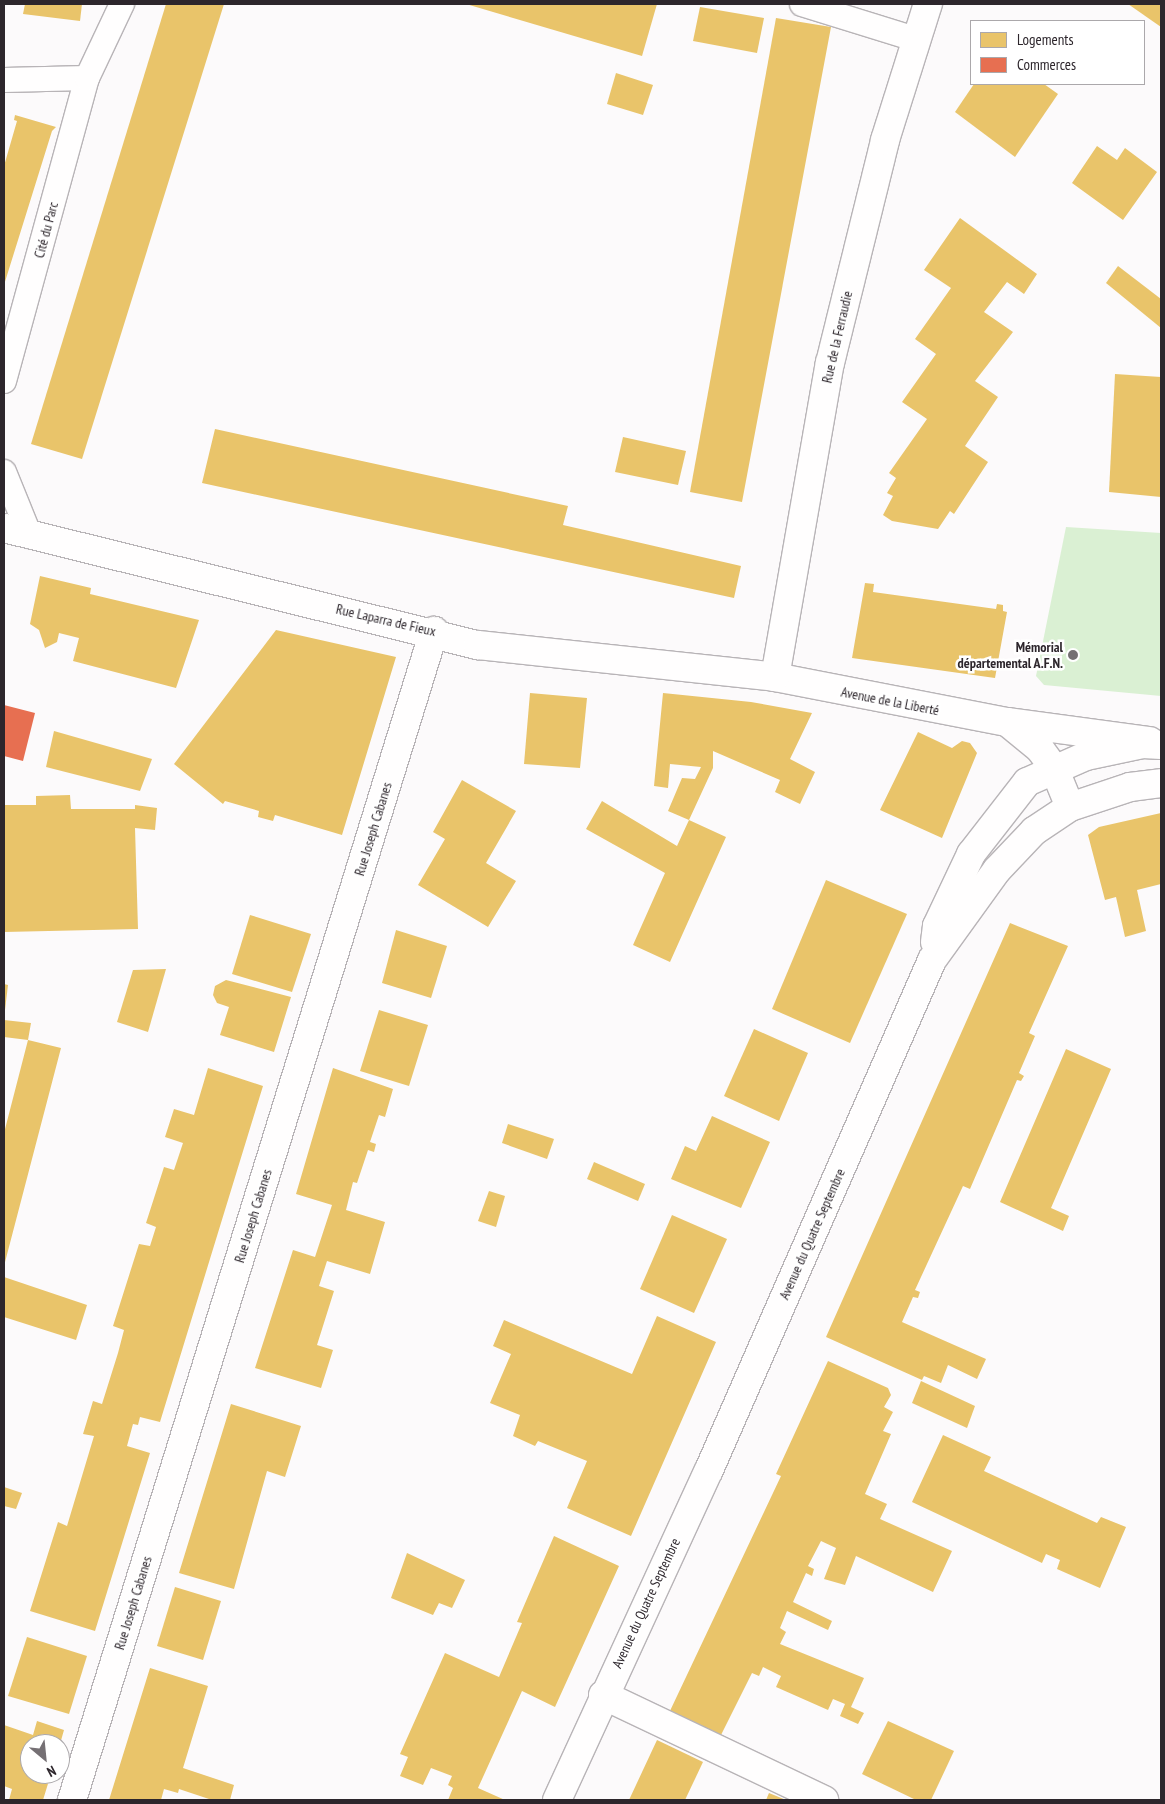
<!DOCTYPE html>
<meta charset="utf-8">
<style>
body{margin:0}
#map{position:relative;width:1165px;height:1804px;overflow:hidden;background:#fcfafb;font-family:"PT Sans Narrow",sans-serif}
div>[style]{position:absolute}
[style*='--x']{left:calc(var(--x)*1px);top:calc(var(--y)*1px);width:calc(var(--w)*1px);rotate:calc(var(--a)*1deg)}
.green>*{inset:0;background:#daf0d3}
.homes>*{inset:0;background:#e9c46a}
.shops>*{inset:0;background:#e76f51}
.roads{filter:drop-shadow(1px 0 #b8b4b7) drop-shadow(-1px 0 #b8b4b7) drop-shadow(0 1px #b8b4b7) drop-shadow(0 -1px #b8b4b7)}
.service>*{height:24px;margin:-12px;padding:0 12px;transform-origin:12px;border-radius:12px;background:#fffefe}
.minor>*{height:28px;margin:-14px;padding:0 14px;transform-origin:14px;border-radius:14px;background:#fffefe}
.tertiary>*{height:28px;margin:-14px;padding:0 14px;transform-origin:14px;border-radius:14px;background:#fffefe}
.dots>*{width:14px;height:14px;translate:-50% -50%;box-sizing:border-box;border:2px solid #fff;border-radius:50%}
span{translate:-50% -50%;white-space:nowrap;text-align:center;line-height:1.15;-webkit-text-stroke:5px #fff;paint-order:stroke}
.street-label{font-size:14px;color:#2d262c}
.poi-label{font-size:14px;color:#2d262c;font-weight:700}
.right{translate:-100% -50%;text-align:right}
.frame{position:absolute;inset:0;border:5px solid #2d262c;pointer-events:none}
.legend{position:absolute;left:970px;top:20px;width:175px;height:65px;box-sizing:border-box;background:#fff;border:1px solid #aba8ab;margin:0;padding:6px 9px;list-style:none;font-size:15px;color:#2d262c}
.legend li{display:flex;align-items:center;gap:10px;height:25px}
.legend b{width:25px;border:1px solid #aba8ab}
.north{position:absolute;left:20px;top:1734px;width:50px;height:50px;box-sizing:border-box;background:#fff;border:1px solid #aba8ab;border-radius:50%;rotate:152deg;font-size:14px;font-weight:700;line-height:20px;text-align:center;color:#2d262c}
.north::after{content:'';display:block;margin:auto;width:18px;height:22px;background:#757074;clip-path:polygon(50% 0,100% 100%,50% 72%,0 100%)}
</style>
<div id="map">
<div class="green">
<div style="clip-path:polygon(1066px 527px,1161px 533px,1161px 696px,1044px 685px,1036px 676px)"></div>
</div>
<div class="homes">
<div style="clip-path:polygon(25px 4px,82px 4px,80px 21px,23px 14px)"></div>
<div style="clip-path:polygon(166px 4px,224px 4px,82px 459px,31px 444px)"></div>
<div style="clip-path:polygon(466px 4px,657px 4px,642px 56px)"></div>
<div style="clip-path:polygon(1128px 4px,1161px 4px,1161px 27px)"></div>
<div style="clip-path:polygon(700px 7px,764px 18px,757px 53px,693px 41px)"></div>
<div style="clip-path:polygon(776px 18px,831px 27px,742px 502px,690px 492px)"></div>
<div style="clip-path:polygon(616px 73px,653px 85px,643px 115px,607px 104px)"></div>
<div style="clip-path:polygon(974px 84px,1044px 84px,1058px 94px,1015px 157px,955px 112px)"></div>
<div style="clip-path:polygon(15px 115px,56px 127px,52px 131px,4px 285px,4px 166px,17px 121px,14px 120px)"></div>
<div style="clip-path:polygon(1097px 146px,1117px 160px,1125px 148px,1157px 172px,1123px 220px,1072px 183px)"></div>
<div style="clip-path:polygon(960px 218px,1037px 274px,1024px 294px,1007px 282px,984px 312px,1013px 332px,975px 381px,998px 397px,965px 446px,988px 462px,954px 514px,950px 511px,938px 529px,892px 521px,883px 515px,893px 496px,887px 493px,896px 478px,889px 473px,927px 419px,902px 402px,936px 354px,915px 339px,951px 288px,924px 270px)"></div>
<div style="clip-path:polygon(1118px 266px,1161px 299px,1161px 328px,1106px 283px)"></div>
<div style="clip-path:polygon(1115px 374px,1161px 377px,1161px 497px,1109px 492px)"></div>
<div style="clip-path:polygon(215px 429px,568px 506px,563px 525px,741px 566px,734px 598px,202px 483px)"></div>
<div style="clip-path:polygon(623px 437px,686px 451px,678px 485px,615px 472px)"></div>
<div style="clip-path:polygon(40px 576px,91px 588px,90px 594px,199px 620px,176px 688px,73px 661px,79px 638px,59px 633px,57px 642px,45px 648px,39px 630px,30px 624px)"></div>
<div style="clip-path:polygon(865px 583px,874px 584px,873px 592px,996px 609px,997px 604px,1003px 605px,1003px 611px,1007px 612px,995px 678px,852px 658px)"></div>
<div style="clip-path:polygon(276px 630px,396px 657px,342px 835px,275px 815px,273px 821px,258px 817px,259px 811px,225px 801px,223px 804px,174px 764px)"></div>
<div style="clip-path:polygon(530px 693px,587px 698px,580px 768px,524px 764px)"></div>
<div style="clip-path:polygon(663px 693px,751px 702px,812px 713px,790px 759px,815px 772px,800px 804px,775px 792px,780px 780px,713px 751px,713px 768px,689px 820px,668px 811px,682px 778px,695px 779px,701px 767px,670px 764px,668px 788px,654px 786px)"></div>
<div style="clip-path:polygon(54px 731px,152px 759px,140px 791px,46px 767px)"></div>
<div style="clip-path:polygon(918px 732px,952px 748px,962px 741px,970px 743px,977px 753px,942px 838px,880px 810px)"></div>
<div style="clip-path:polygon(462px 780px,516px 811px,486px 863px,516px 881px,488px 927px,418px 885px,445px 839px,433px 832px)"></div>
<div style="clip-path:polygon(70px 795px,71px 809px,135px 809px,135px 805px,157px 808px,155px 830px,135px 828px,138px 929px,4px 932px,4px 805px,36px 805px,36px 796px)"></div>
<div style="clip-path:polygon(602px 801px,677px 846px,689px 820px,726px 837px,670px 962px,633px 945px,665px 873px,586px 829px)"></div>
<div style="clip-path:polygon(1161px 813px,1161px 884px,1137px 890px,1146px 931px,1125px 937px,1116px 897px,1105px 900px,1088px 835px,1099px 827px)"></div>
<div style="clip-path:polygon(826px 880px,907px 914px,850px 1043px,772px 1009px)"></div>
<div style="clip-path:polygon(250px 915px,311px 934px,292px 992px,232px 974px)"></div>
<div style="clip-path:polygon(1010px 923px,1068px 946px,1029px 1033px,1035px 1036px,1019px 1073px,1024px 1076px,1021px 1081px,1017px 1080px,970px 1189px,963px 1186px,915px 1290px,920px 1292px,918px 1298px,913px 1297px,902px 1322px,986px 1359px,977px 1379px,948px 1365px,941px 1383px,924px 1376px,922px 1380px,826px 1337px)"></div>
<div style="clip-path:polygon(396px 930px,447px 946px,431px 998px,382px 983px)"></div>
<div style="clip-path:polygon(166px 969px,148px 1032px,117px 1022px,133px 970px)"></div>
<div style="clip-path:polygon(226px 980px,291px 997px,274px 1052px,220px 1035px,229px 1007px,217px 1003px,213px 995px,215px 986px)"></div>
<div style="clip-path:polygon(4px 984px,8px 985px,5px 1010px,4px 1010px)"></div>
<div style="clip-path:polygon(379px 1010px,428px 1025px,409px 1086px,360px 1071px)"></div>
<div style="clip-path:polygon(4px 1020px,31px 1023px,28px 1040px,61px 1048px,4px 1266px,4px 1133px,28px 1040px,4px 1037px)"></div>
<div style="clip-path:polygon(754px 1029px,808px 1053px,779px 1121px,724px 1096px)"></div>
<div style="clip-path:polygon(1066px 1049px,1111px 1069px,1051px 1208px,1069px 1216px,1063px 1231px,1000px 1202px)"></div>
<div style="clip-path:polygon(208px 1068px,263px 1086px,160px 1422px,140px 1417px,138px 1425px,133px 1424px,127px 1446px,150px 1453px,95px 1631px,30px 1611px,58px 1522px,67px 1526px,94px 1436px,83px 1434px,93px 1401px,102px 1404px,118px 1353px,124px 1330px,113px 1326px,139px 1244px,150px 1246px,156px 1227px,146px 1223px,164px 1167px,174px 1170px,183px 1143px,165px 1137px,174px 1109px,194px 1115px)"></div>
<div style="clip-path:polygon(333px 1068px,393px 1089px,385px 1117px,379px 1115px,370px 1142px,376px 1144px,374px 1152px,368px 1150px,357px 1183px,353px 1182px,346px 1210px,385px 1222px,370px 1274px,327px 1261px,319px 1286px,334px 1291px,317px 1345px,333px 1350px,321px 1388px,255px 1368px,293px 1250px,315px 1257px,332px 1205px,296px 1194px)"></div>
<div style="clip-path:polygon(712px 1116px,770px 1142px,741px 1208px,671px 1179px,685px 1146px,696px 1151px)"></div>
<div style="clip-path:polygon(508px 1124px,554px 1139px,547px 1159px,502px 1143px)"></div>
<div style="clip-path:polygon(594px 1162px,645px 1184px,638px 1201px,587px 1179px)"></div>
<div style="clip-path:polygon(489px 1191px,505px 1196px,496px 1227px,478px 1221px)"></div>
<div style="clip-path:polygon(672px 1215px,727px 1239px,694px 1313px,640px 1289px)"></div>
<div style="clip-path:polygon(4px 1277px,87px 1305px,76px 1340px,4px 1317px)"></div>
<div style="clip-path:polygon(657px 1316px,716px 1342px,631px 1536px,567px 1508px,587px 1461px,538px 1441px,535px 1446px,513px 1436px,520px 1415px,490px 1403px,511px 1354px,493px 1346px,504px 1320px,632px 1374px)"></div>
<div style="clip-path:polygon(828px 1361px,888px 1388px,891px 1395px,884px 1407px,893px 1412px,883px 1431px,891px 1434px,865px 1494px,887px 1504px,880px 1519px,952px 1551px,933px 1592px,856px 1556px,845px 1585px,824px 1579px,836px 1548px,821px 1541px,808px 1566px,814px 1569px,812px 1576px,806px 1573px,793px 1602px,832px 1621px,828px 1630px,787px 1611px,780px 1628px,786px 1632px,780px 1644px,864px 1678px,851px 1707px,864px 1713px,858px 1724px,840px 1716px,845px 1704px,833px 1699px,828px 1710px,776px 1687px,781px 1676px,763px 1667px,759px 1676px,752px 1673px,720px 1737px,669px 1713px,781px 1476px,776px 1474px)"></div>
<div style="clip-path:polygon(921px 1381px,975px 1406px,967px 1428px,912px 1403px)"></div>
<div style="clip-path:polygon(231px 1404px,301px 1426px,285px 1477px,267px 1471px,234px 1589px,179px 1573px)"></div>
<div style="clip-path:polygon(943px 1435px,991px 1457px,984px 1471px,1097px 1523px,1101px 1517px,1126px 1527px,1100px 1588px,1057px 1569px,1060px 1560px,1046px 1554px,1042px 1563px,912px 1502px)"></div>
<div style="clip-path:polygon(4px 1487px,22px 1493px,16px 1509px,4px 1506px)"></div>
<div style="clip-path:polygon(554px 1536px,619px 1566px,555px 1707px,522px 1691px,478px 1788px,505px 1800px,448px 1800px,453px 1788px,448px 1785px,452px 1776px,431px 1768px,423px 1785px,400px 1776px,408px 1757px,400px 1754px,445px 1653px,499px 1677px,522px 1623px,517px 1622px)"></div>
<div style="clip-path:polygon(407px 1553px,465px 1580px,452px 1608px,439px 1603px,433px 1615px,391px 1598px)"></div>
<div style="clip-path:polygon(175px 1587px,221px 1601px,203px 1660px,157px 1646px)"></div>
<div style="clip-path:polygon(27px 1637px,87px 1656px,69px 1714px,8px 1696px)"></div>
<div style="clip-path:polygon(150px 1668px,208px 1686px,183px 1768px,234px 1785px,230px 1800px,212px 1800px,179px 1789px,178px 1793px,164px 1789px,161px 1800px,109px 1800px)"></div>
<div style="clip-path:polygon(37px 1721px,64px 1730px,60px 1744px,30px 1744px,30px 1774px,51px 1774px,43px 1800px,9px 1800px,12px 1789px,4px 1786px,4px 1725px,33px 1735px)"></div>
<div style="clip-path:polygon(888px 1721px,954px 1751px,931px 1800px,916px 1800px,862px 1774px)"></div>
<div style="clip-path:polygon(657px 1740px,703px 1762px,685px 1800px,629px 1800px)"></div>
<div style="clip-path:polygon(769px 1793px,786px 1800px,766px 1800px)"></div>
</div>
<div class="shops">
<div style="clip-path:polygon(4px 705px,35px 713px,23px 761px,4px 756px)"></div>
</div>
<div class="roads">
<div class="service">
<div style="--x:802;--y:4;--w:118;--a:17.2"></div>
<div style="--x:4;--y:80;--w:83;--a:-1.4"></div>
<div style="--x:4;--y:381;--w:314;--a:-74.7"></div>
<div style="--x:87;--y:78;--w:82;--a:-64.7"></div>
<div style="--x:4;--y:472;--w:69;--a:67.9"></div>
</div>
<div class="minor">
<div style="--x:4;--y:528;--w:488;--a:13.9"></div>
<div style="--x:478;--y:645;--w:299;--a:6.1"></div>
<div style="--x:775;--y:677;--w:236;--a:11"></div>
<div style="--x:1007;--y:722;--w:43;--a:39.3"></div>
<div style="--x:1040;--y:749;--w:24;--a:54"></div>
<div style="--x:1054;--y:768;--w:42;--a:67.7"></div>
<div style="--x:775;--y:677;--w:319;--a:-80.1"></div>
<div style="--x:830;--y:363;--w:230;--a:-76.1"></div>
<div style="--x:885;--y:140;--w:143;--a:-72.5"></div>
<div style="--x:1007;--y:722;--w:144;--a:7.6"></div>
<div style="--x:603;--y:1695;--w:245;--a:25.4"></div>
<div style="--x:72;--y:1800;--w:1224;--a:-72.79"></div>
</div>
<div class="tertiary">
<div style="--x:935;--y:942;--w:16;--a:-83"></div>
<div style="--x:937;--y:926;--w:80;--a:-64.7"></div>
<div style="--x:971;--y:854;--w:91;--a:-52.1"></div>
<div style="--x:1027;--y:782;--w:64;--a:-23.8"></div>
<div style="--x:1086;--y:756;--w:58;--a:-11.9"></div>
<div style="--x:1143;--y:744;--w:18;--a:3"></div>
<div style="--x:557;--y:1800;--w:363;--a:-65.3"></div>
<div style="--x:709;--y:1470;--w:557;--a:-66.38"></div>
<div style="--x:932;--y:960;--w:111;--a:-54.2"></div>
<div style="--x:997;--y:870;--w:54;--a:-46.5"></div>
<div style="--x:1034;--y:831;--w:43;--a:-33.7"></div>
<div style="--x:1070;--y:807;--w:63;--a:-18.4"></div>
<div style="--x:1130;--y:787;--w:31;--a:-7"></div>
</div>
</div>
<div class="dots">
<div style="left:1073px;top:655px;background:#757074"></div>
</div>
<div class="street-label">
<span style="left:46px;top:230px;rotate:-75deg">Cité du Parc</span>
<span style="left:837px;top:337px;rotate:-77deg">Rue de la Ferraudie</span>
<span style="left:386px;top:620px;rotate:13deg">Rue Laparra de Fieux</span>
<span style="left:890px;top:701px;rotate:11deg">Avenue de la Liberté</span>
<span style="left:373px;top:829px;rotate:-73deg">Rue Joseph Cabanes</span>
<span style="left:253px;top:1216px;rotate:-73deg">Rue Joseph Cabanes</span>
<span style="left:812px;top:1234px;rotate:-66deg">Avenue du Quatre Septembre</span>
<span style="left:133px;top:1603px;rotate:-73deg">Rue Joseph Cabanes</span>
<span style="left:646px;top:1603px;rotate:-65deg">Avenue du Quatre Septembre</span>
</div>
<div class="poi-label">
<span class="right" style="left:1063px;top:655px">Mémorial<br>départemental A.F.N.</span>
</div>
<div class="frame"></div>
<ul class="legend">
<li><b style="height:14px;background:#e9c46a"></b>Logements</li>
<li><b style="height:14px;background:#e76f51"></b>Commerces</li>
</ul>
<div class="north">N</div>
</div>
